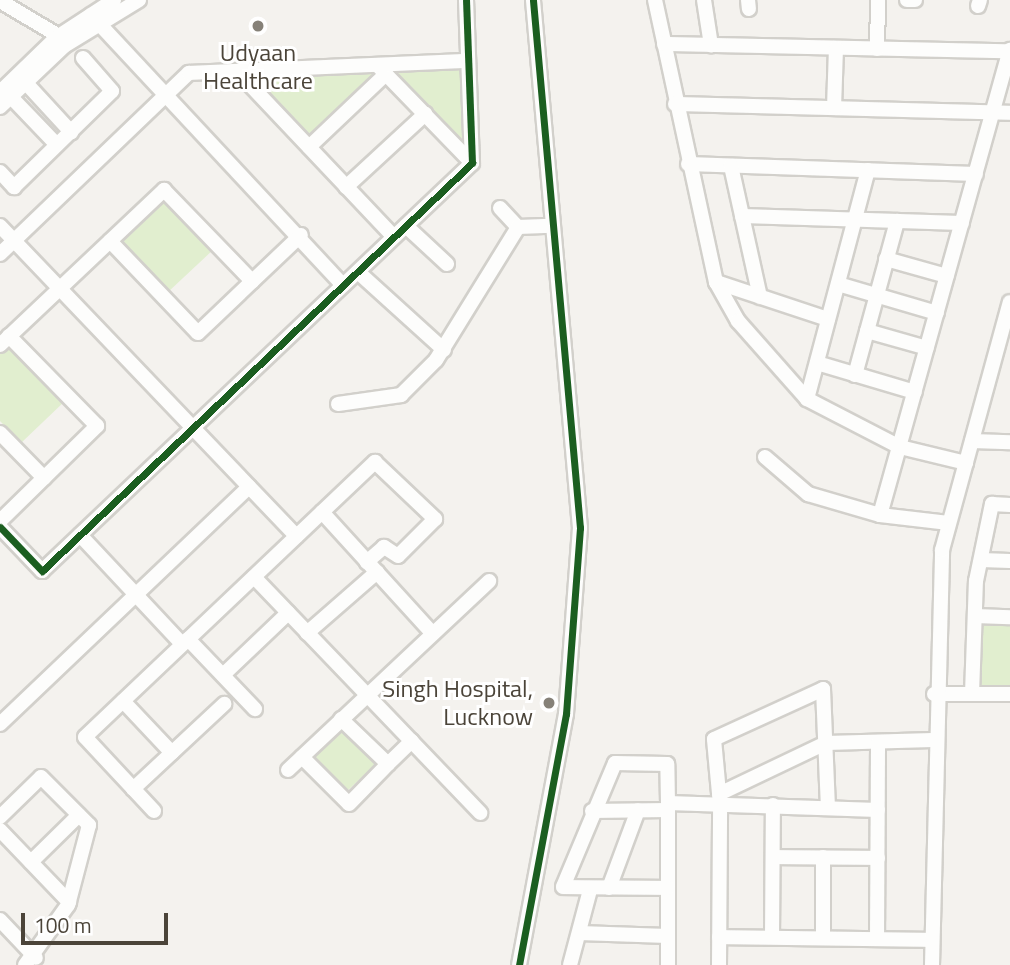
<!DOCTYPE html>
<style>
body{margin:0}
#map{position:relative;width:1010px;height:965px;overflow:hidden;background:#f4f2ee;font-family:"Titillium Web",sans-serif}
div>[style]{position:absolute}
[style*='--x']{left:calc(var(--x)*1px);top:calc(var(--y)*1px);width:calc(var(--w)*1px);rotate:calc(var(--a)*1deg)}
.green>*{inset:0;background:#e1eecf}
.roads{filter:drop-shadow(2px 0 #d2d0cb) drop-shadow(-2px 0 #d2d0cb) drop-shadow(0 2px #d2d0cb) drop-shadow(0 -2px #d2d0cb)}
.minor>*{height:14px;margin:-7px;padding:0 7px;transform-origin:7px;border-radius:7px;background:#fdfdfc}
.cycleway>*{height:7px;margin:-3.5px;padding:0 3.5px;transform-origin:3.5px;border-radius:3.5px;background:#1b5e20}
.dots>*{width:19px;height:19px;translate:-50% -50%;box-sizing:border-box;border:4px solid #fff;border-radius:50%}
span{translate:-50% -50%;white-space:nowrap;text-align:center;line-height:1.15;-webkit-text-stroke:6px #fff;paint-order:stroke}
.poi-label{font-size:24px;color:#4b4439}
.right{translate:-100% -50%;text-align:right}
.scale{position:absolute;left:21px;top:913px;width:147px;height:32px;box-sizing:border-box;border:4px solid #4b4439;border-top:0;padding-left:9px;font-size:21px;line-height:24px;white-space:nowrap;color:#4b4439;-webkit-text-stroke:5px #fff;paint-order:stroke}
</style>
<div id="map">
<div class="green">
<div style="clip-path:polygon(461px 65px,462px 138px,457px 139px,397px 75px,405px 68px)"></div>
<div style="clip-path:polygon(372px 70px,378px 75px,311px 138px,260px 86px,259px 75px)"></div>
<div style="clip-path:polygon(165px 198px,214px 249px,167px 293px,119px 241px)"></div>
<div style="clip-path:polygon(10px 343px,65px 401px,21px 443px,0 421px,0 353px)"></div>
<div style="clip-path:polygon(982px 622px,1010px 623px,1010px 688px,979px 687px)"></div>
<div style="clip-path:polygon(344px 727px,378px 762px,345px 793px,311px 758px)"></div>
</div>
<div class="roads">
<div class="minor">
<div style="--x:655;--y:0;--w:289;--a:77.8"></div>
<div style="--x:716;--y:282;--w:45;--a:60.6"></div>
<div style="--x:738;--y:321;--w:104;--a:48.5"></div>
<div style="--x:807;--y:399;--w:105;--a:27.3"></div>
<div style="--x:900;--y:447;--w:68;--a:13.6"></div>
<div style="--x:704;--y:0;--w:46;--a:81.2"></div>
<div style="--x:748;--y:0;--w:9;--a:84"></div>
<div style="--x:907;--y:0;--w:8;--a:0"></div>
<div style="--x:0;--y:1;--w:69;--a:30.7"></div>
<div style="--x:978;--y:6;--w:6;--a:-72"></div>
<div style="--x:91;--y:15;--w:369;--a:47"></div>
<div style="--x:664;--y:44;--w:346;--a:1.2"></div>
<div style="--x:877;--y:49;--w:49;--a:-88.8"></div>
<div style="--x:377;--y:65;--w:136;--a:45.9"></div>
<div style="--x:237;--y:71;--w:228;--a:46.6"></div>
<div style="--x:26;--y:83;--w:67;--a:47.4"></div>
<div style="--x:0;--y:92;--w:79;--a:-44"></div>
<div style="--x:57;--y:37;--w:68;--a:-33"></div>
<div style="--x:11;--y:97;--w:66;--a:46.2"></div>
<div style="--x:675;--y:104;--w:335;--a:1.5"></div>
<div style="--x:0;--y:107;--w:88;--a:-43.6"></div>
<div style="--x:64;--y:46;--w:88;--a:-31.5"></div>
<div style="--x:834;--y:108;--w:60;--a:-88.1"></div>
<div style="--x:309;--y:147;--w:106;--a:-43.5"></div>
<div style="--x:688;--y:164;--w:288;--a:2"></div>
<div style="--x:731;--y:166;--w:134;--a:77.5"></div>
<div style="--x:0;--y:172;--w:21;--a:47"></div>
<div style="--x:14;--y:187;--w:137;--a:-44.4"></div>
<div style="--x:112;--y:91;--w:44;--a:-131.3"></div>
<div style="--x:346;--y:187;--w:108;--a:-42.7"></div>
<div style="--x:500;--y:208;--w:26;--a:47"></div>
<div style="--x:742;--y:216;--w:220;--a:1.8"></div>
<div style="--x:0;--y:226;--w:429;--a:46.3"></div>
<div style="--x:406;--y:226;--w:56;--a:42.8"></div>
<div style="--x:110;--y:241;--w:127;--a:46.3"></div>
<div style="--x:198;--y:333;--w:142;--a:-43.6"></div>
<div style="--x:0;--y:254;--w:262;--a:-43.8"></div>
<div style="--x:189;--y:73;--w:279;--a:-2.5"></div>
<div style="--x:886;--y:259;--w:63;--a:15.6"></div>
<div style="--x:358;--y:272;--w:116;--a:42.2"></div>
<div style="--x:716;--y:282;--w:118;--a:18.3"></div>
<div style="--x:838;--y:284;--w:103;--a:16.3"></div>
<div style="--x:867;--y:331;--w:62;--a:15.8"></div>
<div style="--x:0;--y:345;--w:226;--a:-43.4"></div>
<div style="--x:164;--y:190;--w:127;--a:46"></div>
<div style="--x:817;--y:363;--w:102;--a:16.5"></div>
<div style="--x:855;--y:375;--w:160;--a:-74.7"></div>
<div style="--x:807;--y:399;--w:237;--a:-75.1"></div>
<div style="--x:338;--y:404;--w:64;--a:-8.1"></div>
<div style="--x:401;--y:395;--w:49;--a:-45"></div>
<div style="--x:436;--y:360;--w:156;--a:-58.3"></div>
<div style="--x:518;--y:227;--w:33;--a:-2"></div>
<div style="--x:0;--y:433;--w:63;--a:45.6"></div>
<div style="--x:972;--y:441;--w:38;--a:2"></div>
<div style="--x:765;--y:457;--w:57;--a:40.7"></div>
<div style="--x:808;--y:494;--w:75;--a:16.3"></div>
<div style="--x:880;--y:515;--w:69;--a:6.6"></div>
<div style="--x:322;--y:512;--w:164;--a:47.7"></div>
<div style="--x:880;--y:515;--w:483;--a:-74.4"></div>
<div style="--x:0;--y:521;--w:136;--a:-44.4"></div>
<div style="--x:97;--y:426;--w:126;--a:-134.4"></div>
<div style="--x:0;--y:527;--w:61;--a:46.3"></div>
<div style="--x:42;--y:571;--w:593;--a:-43.5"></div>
<div style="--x:472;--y:163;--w:163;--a:-92.1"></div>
<div style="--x:80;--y:535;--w:149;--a:46.9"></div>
<div style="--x:981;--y:560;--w:29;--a:2"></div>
<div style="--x:254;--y:577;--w:327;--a:46.2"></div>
<div style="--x:975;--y:616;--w:35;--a:2"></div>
<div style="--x:307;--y:633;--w:93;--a:-41.1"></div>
<div style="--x:188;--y:639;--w:97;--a:46.3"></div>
<div style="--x:223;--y:675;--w:90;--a:-43.6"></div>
<div style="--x:934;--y:694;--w:76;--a:0"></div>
<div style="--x:972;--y:694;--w:113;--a:-88"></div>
<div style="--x:976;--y:581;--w:79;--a:-78.3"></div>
<div style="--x:992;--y:504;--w:18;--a:3"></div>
<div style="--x:123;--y:701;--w:71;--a:46.7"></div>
<div style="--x:0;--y:724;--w:344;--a:-43.6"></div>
<div style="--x:302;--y:757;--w:66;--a:45"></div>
<div style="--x:349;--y:804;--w:56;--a:-45.7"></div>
<div style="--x:388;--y:764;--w:65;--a:-136.2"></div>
<div style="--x:388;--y:764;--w:33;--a:-44"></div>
<div style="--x:288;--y:770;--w:276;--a:-43.2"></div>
<div style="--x:133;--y:789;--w:125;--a:-43"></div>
<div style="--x:719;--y:794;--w:119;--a:-25.5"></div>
<div style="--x:826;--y:743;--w:107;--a:-1.6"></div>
<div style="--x:668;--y:803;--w:210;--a:1.9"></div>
<div style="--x:154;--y:811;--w:101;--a:-133"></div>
<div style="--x:85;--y:737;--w:400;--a:-43.5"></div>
<div style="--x:375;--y:462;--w:83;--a:43.5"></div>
<div style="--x:435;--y:519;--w:52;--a:135"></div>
<div style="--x:398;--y:556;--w:17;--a:-147"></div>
<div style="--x:384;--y:547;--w:23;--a:139"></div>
<div style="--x:592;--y:811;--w:76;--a:-0.8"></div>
<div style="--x:0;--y:817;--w:57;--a:-44.3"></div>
<div style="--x:41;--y:777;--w:68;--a:45"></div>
<div style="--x:89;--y:825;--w:83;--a:104.7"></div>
<div style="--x:68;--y:905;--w:74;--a:125.6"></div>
<div style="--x:0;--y:830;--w:100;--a:46.2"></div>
<div style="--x:773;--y:857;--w:105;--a:0.5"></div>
<div style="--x:31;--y:862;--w:67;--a:-44.4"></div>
<div style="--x:609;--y:888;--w:83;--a:-69.6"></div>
<div style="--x:0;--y:920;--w:52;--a:46.5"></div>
<div style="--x:579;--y:933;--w:89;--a:1.9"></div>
<div style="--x:719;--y:937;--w:213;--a:0.8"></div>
<div style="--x:772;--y:937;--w:132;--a:-89.6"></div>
<div style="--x:823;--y:938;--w:81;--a:-90"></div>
<div style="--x:877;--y:939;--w:197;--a:-89.7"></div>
<div style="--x:519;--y:965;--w:255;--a:-79.4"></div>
<div style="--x:566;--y:714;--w:187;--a:-85.7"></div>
<div style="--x:580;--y:528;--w:530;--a:-95.09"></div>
<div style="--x:570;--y:965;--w:78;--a:-75.1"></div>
<div style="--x:668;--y:965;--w:162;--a:-90"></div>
<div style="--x:668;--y:803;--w:39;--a:-91"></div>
<div style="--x:667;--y:764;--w:52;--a:-178.9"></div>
<div style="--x:615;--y:763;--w:134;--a:112.8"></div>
<div style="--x:563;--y:887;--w:105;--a:0.5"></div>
<div style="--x:719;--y:965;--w:161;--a:-89.6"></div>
<div style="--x:720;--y:804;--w:65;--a:-95.3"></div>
<div style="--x:714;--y:739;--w:120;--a:-24.6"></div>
<div style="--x:823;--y:689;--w:118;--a:87.6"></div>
<div style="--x:932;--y:965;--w:415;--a:-88.6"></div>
<div style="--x:942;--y:550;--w:257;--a:-74.7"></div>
</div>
</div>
<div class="cycleway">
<div style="--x:0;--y:527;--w:61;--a:46.3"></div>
<div style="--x:42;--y:571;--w:593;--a:-43.5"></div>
<div style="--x:472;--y:163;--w:163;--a:-92.1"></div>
<div style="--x:519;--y:965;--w:255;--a:-79.4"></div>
<div style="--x:566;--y:714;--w:187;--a:-85.7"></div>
<div style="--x:580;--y:528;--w:530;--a:-95.09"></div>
</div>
<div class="dots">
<div style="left:258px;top:26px;background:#868178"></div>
<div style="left:549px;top:703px;background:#868178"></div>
</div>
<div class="poi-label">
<span style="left:258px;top:67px">Udyaan<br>Healthcare</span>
<span class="right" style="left:533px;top:703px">Singh Hospital,<br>Lucknow</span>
</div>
<div class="scale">100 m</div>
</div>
